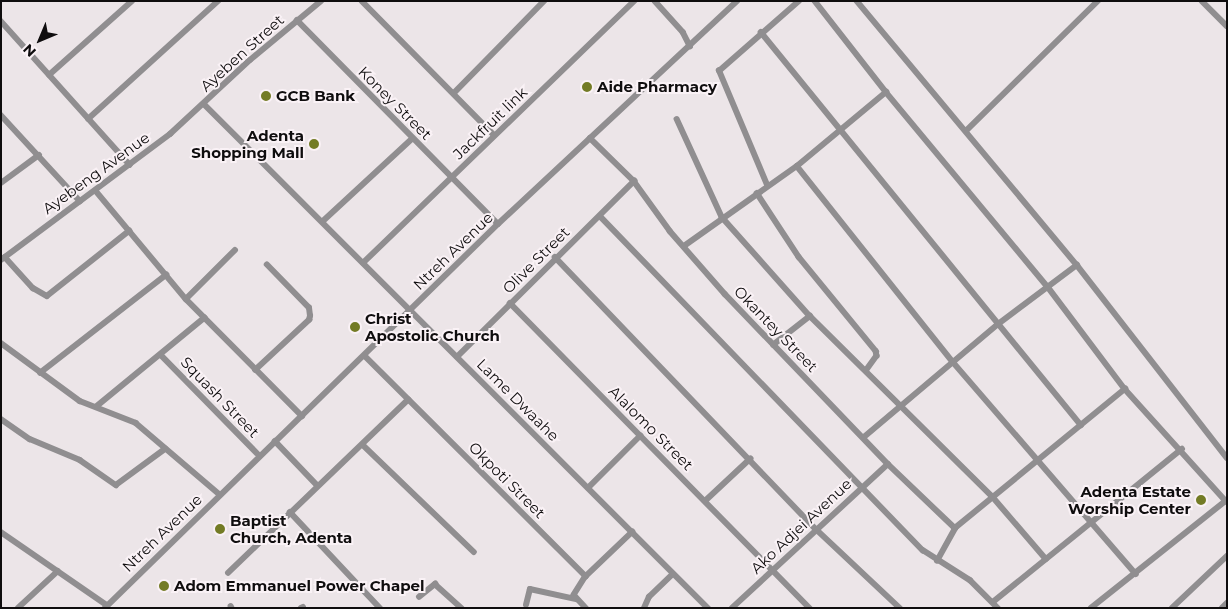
<!DOCTYPE html>
<style>
body{margin:0}
#map{position:relative;width:1228px;height:609px;overflow:hidden;background:#ece5e8;font-family:Montserrat,sans-serif}
div>[style]{position:absolute}
[style*='--x']{left:calc(var(--x)*1px);top:calc(var(--y)*1px);width:calc(var(--w)*1px);rotate:calc(var(--a)*1deg)}
.minor>*{height:5.5px;margin:-2.75px;padding:0 2.75px;transform-origin:2.75px;border-radius:2.75px;background:#908e90}
.dots>*{width:14px;height:14px;translate:-50% -50%;box-sizing:border-box;border:2px solid #faf2f6;border-radius:50%}
span{translate:-50% -50%;white-space:nowrap;text-align:center;line-height:1.15;-webkit-text-stroke:4px #faf2f6;paint-order:stroke}
.street-label{font-size:15px;color:#0f0d0e}
.poi-label{font-size:15px;color:#0f0d0e;font-weight:700}
.left{translate:0 -50%;text-align:left}
.right{translate:-100% -50%;text-align:right}
.frame{position:absolute;inset:0;border:2px solid #0f0d0e;pointer-events:none}
.north{position:absolute;left:15px;top:15px;width:50px;height:50px;-webkit-text-stroke:4px #faf2f6;paint-order:stroke;rotate:225deg;font-size:14px;font-weight:700;line-height:20px;text-align:center;color:#0f0d0e}
.north::after{content:'';display:block;margin:auto;width:18px;height:22px;background:#0f0d0e;clip-path:polygon(50% 0,100% 100%,50% 72%,0 100%)}
</style>
<div id="map">
<div class="minor">
<div style="--x:362;--y:1;--w:188;--a:45.4"></div>
<div style="--x:655;--y:1;--w:42;--a:47.9"></div>
<div style="--x:683;--y:32;--w:16;--a:63"></div>
<div style="--x:815;--y:1;--w:115;--a:52"></div>
<div style="--x:886;--y:92;--w:254;--a:50.3"></div>
<div style="--x:1048;--y:287;--w:128;--a:53"></div>
<div style="--x:1125;--y:389;--w:151;--a:48"></div>
<div style="--x:857;--y:1;--w:344;--a:50.2"></div>
<div style="--x:1077;--y:265;--w:244;--a:52.1"></div>
<div style="--x:1202;--y:1;--w:35;--a:45"></div>
<div style="--x:297;--y:20;--w:286;--a:45.4"></div>
<div style="--x:1;--y:21;--w:193;--a:48.1"></div>
<div style="--x:761;--y:32;--w:507;--a:50.85"></div>
<div style="--x:49;--y:75;--w:111;--a:-41.7"></div>
<div style="--x:454;--y:93;--w:129;--a:-45.6"></div>
<div style="--x:204;--y:104;--w:713;--a:45"></div>
<div style="--x:1;--y:115;--w:117;--a:47.4"></div>
<div style="--x:88;--y:119;--w:176;--a:-42.2"></div>
<div style="--x:677;--y:119;--w:108;--a:65.3"></div>
<div style="--x:722;--y:217;--w:132;--a:48.4"></div>
<div style="--x:810;--y:316;--w:256;--a:44.7"></div>
<div style="--x:992;--y:496;--w:83;--a:49.4"></div>
<div style="--x:967;--y:130;--w:184;--a:-44.6"></div>
<div style="--x:590;--y:138;--w:62;--a:44.3"></div>
<div style="--x:634;--y:181;--w:62;--a:54.2"></div>
<div style="--x:670;--y:231;--w:84;--a:48.9"></div>
<div style="--x:725;--y:294;--w:236;--a:46.2"></div>
<div style="--x:888;--y:464;--w:93;--a:43.7"></div>
<div style="--x:797;--y:166;--w:251;--a:51.5"></div>
<div style="--x:953;--y:362;--w:280;--a:49.2"></div>
<div style="--x:1;--y:183;--w:47;--a:-36.4"></div>
<div style="--x:767;--y:185;--w:124;--a:-112.8"></div>
<div style="--x:719;--y:71;--w:106;--a:-41.2"></div>
<div style="--x:96;--y:191;--w:141;--a:50.2"></div>
<div style="--x:186;--y:299;--w:165;--a:45.2"></div>
<div style="--x:757;--y:193;--w:77;--a:56.7"></div>
<div style="--x:799;--y:257;--w:122;--a:50.7"></div>
<div style="--x:876;--y:351;--w:5;--a:79"></div>
<div style="--x:877;--y:356;--w:17;--a:126"></div>
<div style="--x:600;--y:216;--w:465;--a:46"></div>
<div style="--x:923;--y:550;--w:56;--a:32.6"></div>
<div style="--x:970;--y:580;--w:40;--a:45"></div>
<div style="--x:323;--y:221;--w:121;--a:-42.7"></div>
<div style="--x:684;--y:246;--w:138;--a:-35.3"></div>
<div style="--x:797;--y:166;--w:116;--a:-39.7"></div>
<div style="--x:5;--y:257;--w:42;--a:47.9"></div>
<div style="--x:33;--y:288;--w:16;--a:30"></div>
<div style="--x:47;--y:296;--w:105;--a:-38.4"></div>
<div style="--x:555;--y:257;--w:378;--a:46.2"></div>
<div style="--x:817;--y:530;--w:114;--a:43.2"></div>
<div style="--x:1;--y:260;--w:211;--a:-36.7"></div>
<div style="--x:170;--y:134;--w:109;--a:-42.8"></div>
<div style="--x:250;--y:60;--w:92;--a:-39.7"></div>
<div style="--x:363;--y:263;--w:377;--a:-44"></div>
<div style="--x:186;--y:299;--w:69;--a:-45"></div>
<div style="--x:510;--y:303;--w:428;--a:45.5"></div>
<div style="--x:1;--y:343;--w:98;--a:36.3"></div>
<div style="--x:80;--y:401;--w:60;--a:21.4"></div>
<div style="--x:136;--y:423;--w:109;--a:40.5"></div>
<div style="--x:773;--y:345;--w:47;--a:-38.1"></div>
<div style="--x:161;--y:355;--w:141;--a:45.6"></div>
<div style="--x:365;--y:356;--w:312;--a:44.9"></div>
<div style="--x:586;--y:576;--w:64;--a:-43.7"></div>
<div style="--x:457;--y:357;--w:250;--a:-44.8"></div>
<div style="--x:255;--y:370;--w:74;--a:-42.8"></div>
<div style="--x:309;--y:320;--w:4;--a:-76"></div>
<div style="--x:310;--y:316;--w:8;--a:-97"></div>
<div style="--x:309;--y:308;--w:60;--a:-134.3"></div>
<div style="--x:40;--y:373;--w:160;--a:-37.9"></div>
<div style="--x:97;--y:406;--w:139;--a:-39.4"></div>
<div style="--x:1;--y:419;--w:35;--a:35"></div>
<div style="--x:30;--y:439;--w:54;--a:22.8"></div>
<div style="--x:80;--y:460;--w:44;--a:34.8"></div>
<div style="--x:116;--y:485;--w:61;--a:-36.3"></div>
<div style="--x:864;--y:437;--w:174;--a:-40.1"></div>
<div style="--x:997;--y:325;--w:100;--a:-36.9"></div>
<div style="--x:275;--y:441;--w:61;--a:46.3"></div>
<div style="--x:363;--y:445;--w:154;--a:43.9"></div>
<div style="--x:588;--y:488;--w:74;--a:-45"></div>
<div style="--x:705;--y:501;--w:62;--a:-43"></div>
<div style="--x:290;--y:512;--w:132;--a:46.8"></div>
<div style="--x:1;--y:532;--w:129;--a:34.6"></div>
<div style="--x:937;--y:561;--w:38;--a:-61"></div>
<div style="--x:955;--y:528;--w:220;--a:-39.3"></div>
<div style="--x:228;--y:573;--w:250;--a:-43.9"></div>
<div style="--x:586;--y:576;--w:22;--a:122"></div>
<div style="--x:574;--y:595;--w:18;--a:47"></div>
<div style="--x:419;--y:597;--w:21;--a:-39"></div>
<div style="--x:435;--y:584;--w:36;--a:42"></div>
<div style="--x:993;--y:602;--w:243;--a:-39"></div>
<div style="--x:526;--y:605;--w:16;--a:-76"></div>
<div style="--x:530;--y:589;--w:47;--a:12.3"></div>
<div style="--x:231;--y:606;--w:2;--a:63"></div>
<div style="--x:18;--y:608;--w:54;--a:-42.8"></div>
<div style="--x:105;--y:608;--w:549;--a:-44.34"></div>
<div style="--x:498;--y:224;--w:327;--a:-43"></div>
<div style="--x:301;--y:608;--w:2;--a:-27"></div>
<div style="--x:644;--y:608;--w:12;--a:-66"></div>
<div style="--x:649;--y:597;--w:33;--a:-44"></div>
<div style="--x:732;--y:608;--w:212;--a:-42.7"></div>
<div style="--x:1091;--y:608;--w:174;--a:-38.5"></div>
<div style="--x:1172;--y:608;--w:76;--a:-43.4"></div>
<div style="--x:1222;--y:608;--w:7;--a:-45"></div>
</div>
<div class="dots">
<div style="left:587px;top:87px;background:#737b25"></div>
<div style="left:266px;top:96px;background:#737b25"></div>
<div style="left:314px;top:144px;background:#737b25"></div>
<div style="left:355px;top:327px;background:#737b25"></div>
<div style="left:1201px;top:500px;background:#737b25"></div>
<div style="left:220px;top:529px;background:#737b25"></div>
<div style="left:164px;top:586px;background:#737b25"></div>
</div>
<div class="street-label">
<span style="left:242px;top:53px;rotate:-42deg">Ayeben Street</span>
<span style="left:395px;top:103px;rotate:45deg">Koney Street</span>
<span style="left:490px;top:123px;rotate:-44deg">Jackfruit link</span>
<span style="left:96px;top:173px;rotate:-36deg">Ayebeng Avenue</span>
<span style="left:453px;top:251px;rotate:-44deg">Ntreh Avenue</span>
<span style="left:536px;top:260px;rotate:-45deg">Olive Street</span>
<span style="left:776px;top:329px;rotate:46deg">Okantey Street</span>
<span style="left:220px;top:397px;rotate:46deg">Squash Street</span>
<span style="left:518px;top:400px;rotate:45deg">Lame Dwaahe</span>
<span style="left:651px;top:428px;rotate:45deg">Alalomo Street</span>
<span style="left:507px;top:480px;rotate:45deg">Okpoti Street</span>
<span style="left:801px;top:526px;rotate:-43deg">Ako Adjei Avenue</span>
<span style="left:162px;top:533px;rotate:-44deg">Ntreh Avenue</span>
</div>
<div class="poi-label">
<span class="left" style="left:597px;top:87px">Aide Pharmacy</span>
<span class="left" style="left:276px;top:96px">GCB Bank</span>
<span class="right" style="left:304px;top:144px">Adenta<br>Shopping Mall</span>
<span class="left" style="left:365px;top:327px">Christ<br>Apostolic Church</span>
<span class="right" style="left:1191px;top:500px">Adenta Estate<br>Worship Center</span>
<span class="left" style="left:230px;top:529px">Baptist<br>Church, Adenta</span>
<span class="left" style="left:174px;top:586px">Adom Emmanuel Power Chapel</span>
</div>
<div class="frame"></div>
<div class="north">N</div>
</div>
